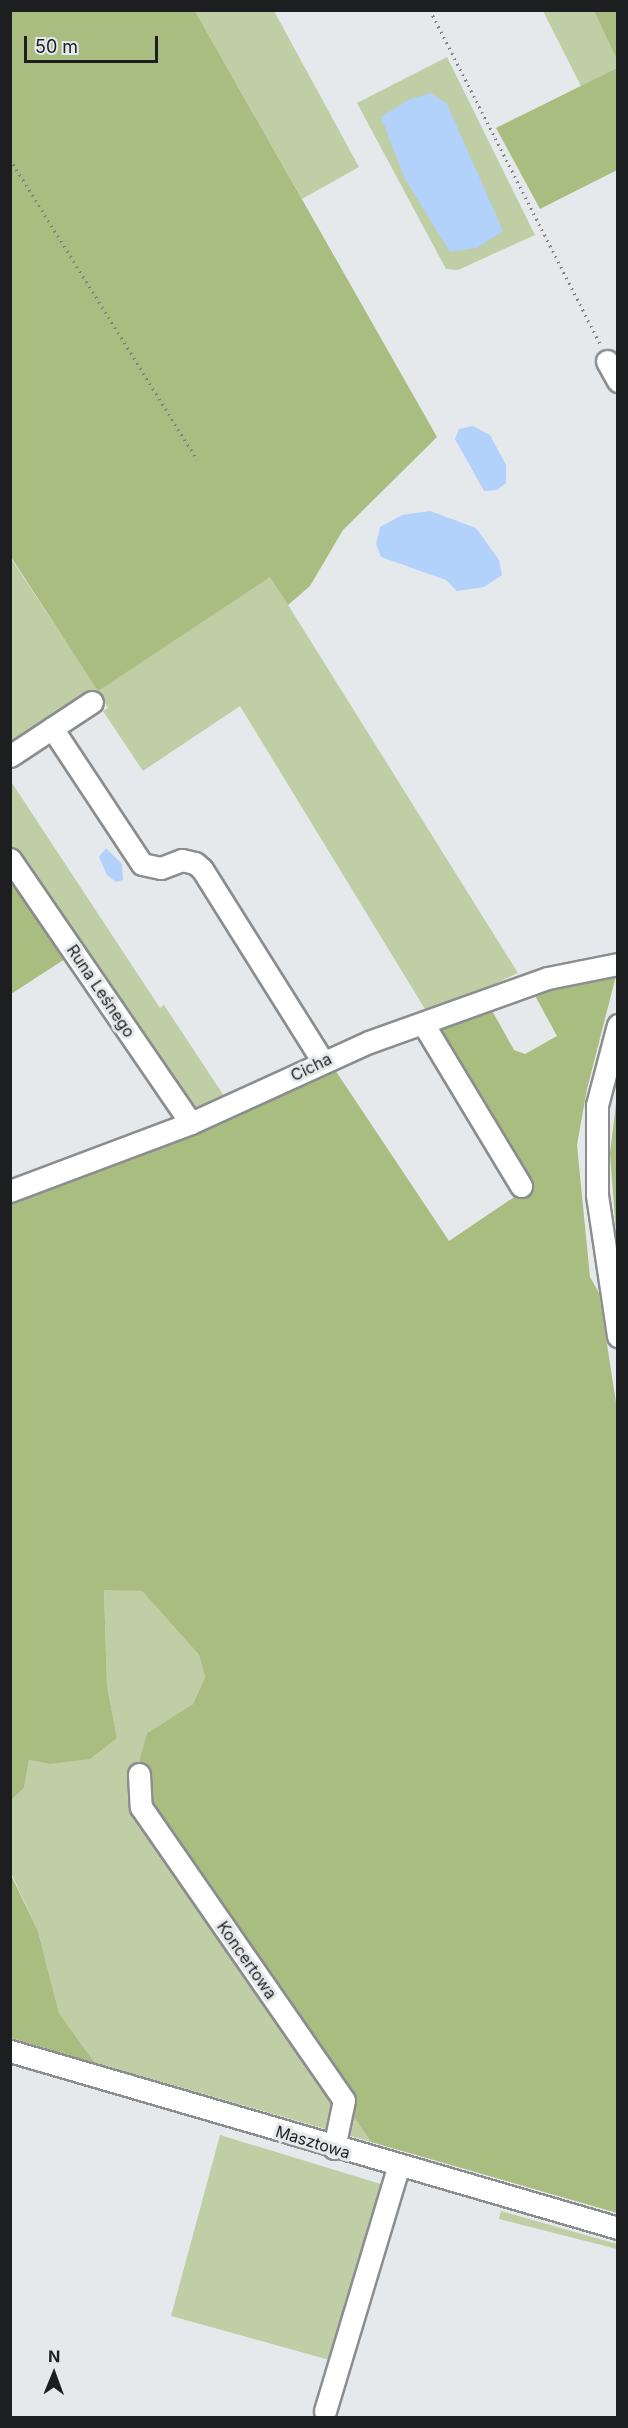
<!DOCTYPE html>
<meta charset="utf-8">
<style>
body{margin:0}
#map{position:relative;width:628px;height:2428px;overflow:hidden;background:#e6e9eb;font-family:Inter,sans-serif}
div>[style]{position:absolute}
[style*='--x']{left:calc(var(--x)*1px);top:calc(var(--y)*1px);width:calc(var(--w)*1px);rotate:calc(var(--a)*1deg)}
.green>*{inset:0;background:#bfcea5}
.forest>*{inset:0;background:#a9bd80}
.water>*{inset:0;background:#b2d1fb}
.path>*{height:3px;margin-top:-1.5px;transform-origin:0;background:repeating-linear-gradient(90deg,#7e8082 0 1.5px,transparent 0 6px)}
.roads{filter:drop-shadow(2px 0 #8b8d8f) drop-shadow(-2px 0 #8b8d8f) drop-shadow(0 2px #8b8d8f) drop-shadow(0 -2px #8b8d8f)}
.minor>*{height:21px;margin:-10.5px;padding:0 10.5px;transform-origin:10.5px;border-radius:10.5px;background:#fff}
span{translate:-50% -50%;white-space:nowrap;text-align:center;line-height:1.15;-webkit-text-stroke:6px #e6e9eb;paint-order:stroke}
.street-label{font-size:16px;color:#1d1e1f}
.frame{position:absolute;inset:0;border:12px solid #1d1e1f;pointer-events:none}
.north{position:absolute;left:24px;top:2344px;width:60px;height:60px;-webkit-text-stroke:4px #e6e9eb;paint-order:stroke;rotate:1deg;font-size:16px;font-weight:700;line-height:24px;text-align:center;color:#1d1e1f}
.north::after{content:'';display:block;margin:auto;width:21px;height:27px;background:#1d1e1f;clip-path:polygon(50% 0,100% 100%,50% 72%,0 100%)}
.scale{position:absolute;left:24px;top:36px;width:134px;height:27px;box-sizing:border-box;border:3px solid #1d1e1f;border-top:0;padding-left:8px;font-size:18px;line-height:21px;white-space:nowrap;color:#1d1e1f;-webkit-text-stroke:4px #e6e9eb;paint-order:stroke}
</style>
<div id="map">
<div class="green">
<div style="clip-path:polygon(195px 11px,274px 11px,359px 167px,302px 199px)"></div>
<div style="clip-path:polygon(543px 11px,594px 11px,617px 60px,617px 68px,581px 86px)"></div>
<div style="clip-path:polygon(447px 57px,535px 235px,458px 270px,446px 269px,357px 103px)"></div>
<div style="clip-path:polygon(10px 557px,98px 690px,270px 576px,518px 973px,428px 1014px,240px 706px,143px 771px,103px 711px,108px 708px,98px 691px,11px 747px)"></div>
<div style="clip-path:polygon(10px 780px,160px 1008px,164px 1005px,224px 1096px,189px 1110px,11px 848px)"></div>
<div style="clip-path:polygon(104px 1589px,142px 1591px,199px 1655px,205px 1677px,193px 1704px,147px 1733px,131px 1794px,371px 2142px,95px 2063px,59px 2013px,38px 1931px,11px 1873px,11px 1800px,24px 1788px,29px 1760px,49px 1764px,117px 1738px,107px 1686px)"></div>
<div style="clip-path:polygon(220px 2135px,384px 2185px,333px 2361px,171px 2316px)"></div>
<div style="clip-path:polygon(501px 2211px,617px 2244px,617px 2249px,499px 2219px)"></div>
</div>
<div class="forest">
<div style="clip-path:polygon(11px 10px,195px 11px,437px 437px,343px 530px,310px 586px,288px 605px,270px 577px,98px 691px,11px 557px)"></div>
<div style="clip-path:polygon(594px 11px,617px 11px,617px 60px)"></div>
<div style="clip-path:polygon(617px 68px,617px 170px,540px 209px,496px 128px)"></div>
<div style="clip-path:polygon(10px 876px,65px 959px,11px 994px,10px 994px)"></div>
<div style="clip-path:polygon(617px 972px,587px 1089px,577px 1145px,590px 1277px,599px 1293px,618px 1415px,617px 2213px,371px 2142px,130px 1794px,147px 1733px,193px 1704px,205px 1677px,199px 1655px,142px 1591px,104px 1590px,107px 1686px,117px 1738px,90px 1759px,49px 1764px,29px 1760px,24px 1788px,11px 1800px,11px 1198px,331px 1064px,449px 1241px,532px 1185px,437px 1028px,490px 1007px,514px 1050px,525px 1054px,557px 1036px,533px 992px)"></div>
<div style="clip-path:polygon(617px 1096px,617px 1245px,610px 1153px)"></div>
<div style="clip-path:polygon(10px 1873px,38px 1931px,59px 2013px,95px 2063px,11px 2038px)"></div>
</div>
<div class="water">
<div style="clip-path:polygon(431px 93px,447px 104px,503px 231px,477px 248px,450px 252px,405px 179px,381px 117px,408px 100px)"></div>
<div style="clip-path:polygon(473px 426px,490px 435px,506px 465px,506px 483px,497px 490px,484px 491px,455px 439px,459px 429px)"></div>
<div style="clip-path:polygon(430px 511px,476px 528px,499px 560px,502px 575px,484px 587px,457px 591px,446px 580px,381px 557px,376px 544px,380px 527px,402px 515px)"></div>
<div style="clip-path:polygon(106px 848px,122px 864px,123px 880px,116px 882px,107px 875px,99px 857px)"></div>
</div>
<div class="path">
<div style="--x:430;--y:10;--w:374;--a:63"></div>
<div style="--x:10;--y:159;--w:354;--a:58.1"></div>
</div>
<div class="roads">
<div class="minor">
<div style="--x:607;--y:361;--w:23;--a:61"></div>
<div style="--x:52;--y:728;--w:163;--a:56.5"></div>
<div style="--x:142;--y:864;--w:19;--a:12"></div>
<div style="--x:161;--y:868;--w:22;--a:-21"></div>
<div style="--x:182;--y:860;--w:13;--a:13"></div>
<div style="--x:195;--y:863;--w:9;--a:41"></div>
<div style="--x:202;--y:869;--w:226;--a:57.9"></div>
<div style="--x:10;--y:756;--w:98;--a:-33.4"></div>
<div style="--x:10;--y:859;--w:320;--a:55.6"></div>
<div style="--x:424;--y:1025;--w:188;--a:58.9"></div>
<div style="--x:618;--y:1025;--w:83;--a:104.7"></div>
<div style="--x:597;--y:1105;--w:90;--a:90"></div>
<div style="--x:597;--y:1195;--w:143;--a:81.5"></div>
<div style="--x:10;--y:1191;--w:193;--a:-20.6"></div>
<div style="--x:191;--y:1123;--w:196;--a:-24.5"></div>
<div style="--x:369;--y:1042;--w:190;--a:-19.7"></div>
<div style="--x:548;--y:978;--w:71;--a:-11.3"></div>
<div style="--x:139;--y:1774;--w:33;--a:87"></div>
<div style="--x:141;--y:1807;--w:356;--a:55.3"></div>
<div style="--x:344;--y:2100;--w:49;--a:101.8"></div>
<div style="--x:10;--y:2051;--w:633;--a:16.23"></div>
<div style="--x:325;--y:2411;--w:255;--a:-73.3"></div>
</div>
</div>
<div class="street-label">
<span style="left:101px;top:991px;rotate:56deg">Runa Leśnego</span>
<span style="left:311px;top:1067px;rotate:-26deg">Cicha</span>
<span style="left:247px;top:1960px;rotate:55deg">Koncertowa</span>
<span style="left:313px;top:2142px;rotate:17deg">Masztowa</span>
</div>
<div class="frame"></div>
<div class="north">N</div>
<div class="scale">50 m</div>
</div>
